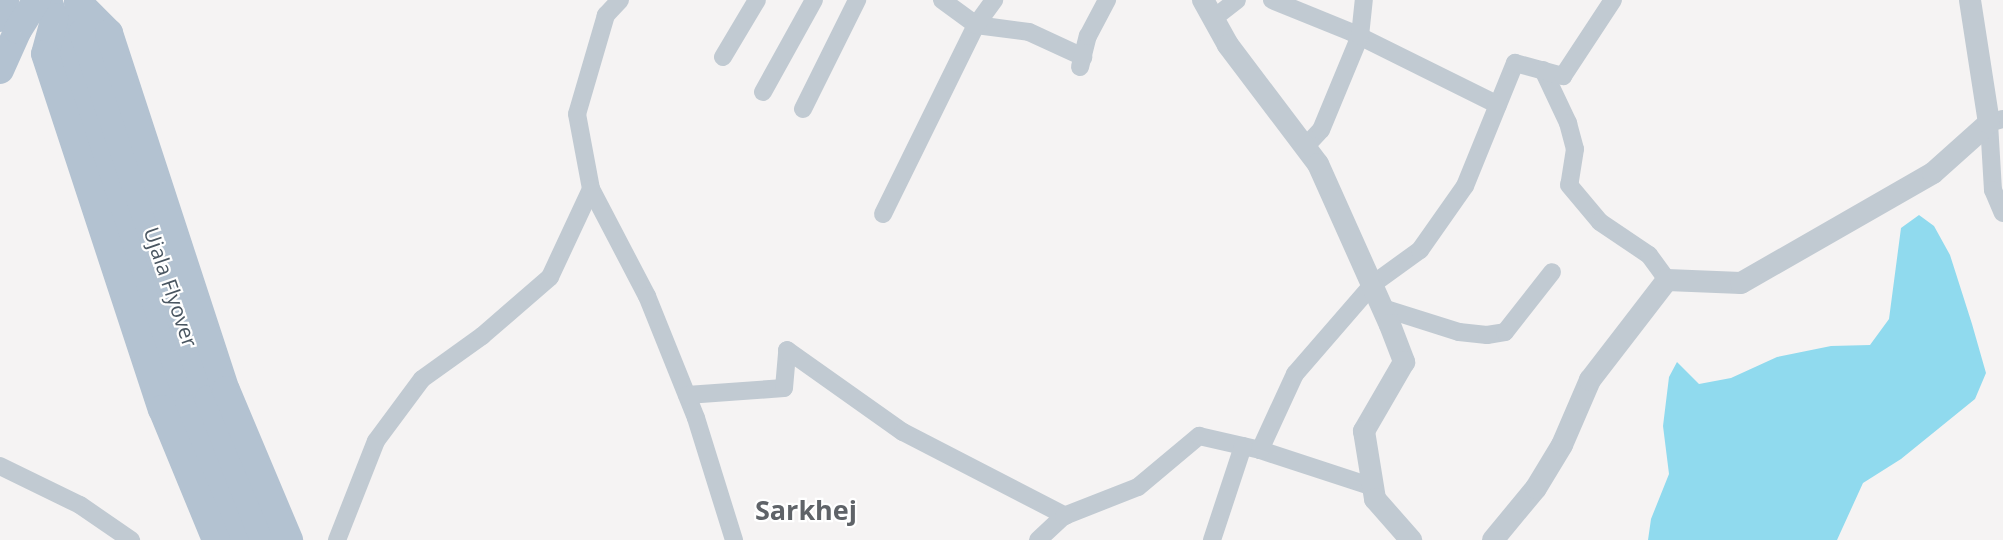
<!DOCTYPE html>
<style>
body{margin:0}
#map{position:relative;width:2003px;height:540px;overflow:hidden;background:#f5f3f3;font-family:"Open Sans",sans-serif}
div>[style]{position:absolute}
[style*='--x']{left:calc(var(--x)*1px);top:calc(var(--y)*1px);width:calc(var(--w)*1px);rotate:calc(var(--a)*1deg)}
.water>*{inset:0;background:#90daee}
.minor>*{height:18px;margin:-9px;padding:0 9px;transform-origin:9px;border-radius:9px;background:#c1cad2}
.tertiary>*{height:22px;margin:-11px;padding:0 11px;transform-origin:11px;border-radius:11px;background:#c1cad2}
.primary>*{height:28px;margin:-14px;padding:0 14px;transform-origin:14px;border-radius:14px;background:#b3c2d1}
span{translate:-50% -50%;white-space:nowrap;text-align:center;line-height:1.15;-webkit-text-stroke:4.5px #fff;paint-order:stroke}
.street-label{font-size:21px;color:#4a5661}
.district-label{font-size:27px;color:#5f6368;font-weight:700}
</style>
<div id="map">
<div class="water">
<div style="clip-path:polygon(1919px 215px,1934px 226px,1950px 255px,1972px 324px,1986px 373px,1975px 399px,1901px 459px,1863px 483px,1837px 540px,1648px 540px,1651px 519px,1669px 474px,1663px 426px,1669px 377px,1677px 362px,1699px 384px,1731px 378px,1777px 357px,1831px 346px,1870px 345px,1889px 319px,1901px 228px)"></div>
</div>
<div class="minor">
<div style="--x:620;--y:0;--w:21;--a:133"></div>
<div style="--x:606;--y:15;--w:103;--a:106.3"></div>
<div style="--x:577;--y:114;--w:76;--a:79.4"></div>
<div style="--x:591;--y:189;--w:121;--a:62.4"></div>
<div style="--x:647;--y:296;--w:131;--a:68.1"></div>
<div style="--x:696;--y:418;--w:128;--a:72.7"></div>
<div style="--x:942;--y:0;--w:42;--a:36.3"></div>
<div style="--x:976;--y:25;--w:53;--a:7.5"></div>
<div style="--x:1029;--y:32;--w:60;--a:24.8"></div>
<div style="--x:1272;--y:0;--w:85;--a:22.1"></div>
<div style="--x:1351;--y:32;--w:164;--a:26.4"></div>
<div style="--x:1214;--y:18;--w:29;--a:-38"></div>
<div style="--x:723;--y:57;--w:66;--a:-59.2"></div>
<div style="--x:1080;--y:67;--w:32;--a:-76"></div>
<div style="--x:1088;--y:36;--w:41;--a:-62.2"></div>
<div style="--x:1543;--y:70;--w:59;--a:64.7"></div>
<div style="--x:1568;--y:123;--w:27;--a:75"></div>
<div style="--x:1575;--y:149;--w:36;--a:99"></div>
<div style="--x:1569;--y:185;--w:48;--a:50"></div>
<div style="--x:1600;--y:222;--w:59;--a:34"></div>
<div style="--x:1649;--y:255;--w:31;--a:54"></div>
<div style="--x:763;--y:92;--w:105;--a:-61"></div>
<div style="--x:803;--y:109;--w:122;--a:-63.6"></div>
<div style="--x:2003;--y:119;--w:15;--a:164"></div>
<div style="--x:1989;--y:123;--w:67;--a:86.6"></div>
<div style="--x:1993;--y:190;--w:25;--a:67"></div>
<div style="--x:1305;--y:147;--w:23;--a:-47"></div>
<div style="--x:1321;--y:130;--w:102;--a:-67.5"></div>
<div style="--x:1360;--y:36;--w:36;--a:-84"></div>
<div style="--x:883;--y:214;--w:211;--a:-63.8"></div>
<div style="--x:976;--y:25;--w:31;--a:-54"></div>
<div style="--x:1383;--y:308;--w:80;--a:17.5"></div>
<div style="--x:1459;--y:332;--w:28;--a:6"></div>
<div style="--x:1487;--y:335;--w:18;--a:-9"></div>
<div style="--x:1505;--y:332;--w:76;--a:-51.9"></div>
<div style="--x:687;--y:395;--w:97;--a:-4.1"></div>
<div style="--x:784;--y:388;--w:38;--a:-85"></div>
<div style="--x:787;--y:350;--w:142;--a:35.3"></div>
<div style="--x:903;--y:432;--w:183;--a:27.3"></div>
<div style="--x:1260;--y:450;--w:119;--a:18.1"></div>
<div style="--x:0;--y:466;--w:89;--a:26"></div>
<div style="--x:80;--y:505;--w:62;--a:34.5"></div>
<div style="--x:337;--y:540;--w:106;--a:-68.5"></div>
<div style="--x:376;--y:441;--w:77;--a:-53.4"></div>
<div style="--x:422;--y:379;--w:74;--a:-35.6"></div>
<div style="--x:482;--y:336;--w:90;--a:-40.9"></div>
<div style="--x:550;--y:277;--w:97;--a:-65"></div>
<div style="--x:1038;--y:540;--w:35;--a:-43"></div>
<div style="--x:1064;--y:516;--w:79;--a:-21.4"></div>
<div style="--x:1138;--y:487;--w:80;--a:-39.9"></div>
<div style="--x:1199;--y:436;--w:63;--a:12.9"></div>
<div style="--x:1260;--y:450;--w:84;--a:-65.3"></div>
<div style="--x:1295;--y:374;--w:119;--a:-49.1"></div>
<div style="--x:1373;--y:284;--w:58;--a:-35.9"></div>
<div style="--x:1420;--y:250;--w:78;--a:-54.9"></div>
<div style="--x:1465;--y:186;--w:133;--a:-67.9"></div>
<div style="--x:1515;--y:63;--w:50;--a:15.2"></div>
<div style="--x:1563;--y:76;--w:91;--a:-56.7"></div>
<div style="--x:1212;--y:540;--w:99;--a:-71.7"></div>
</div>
<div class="tertiary">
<div style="--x:1203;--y:0;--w:51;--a:60.9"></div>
<div style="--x:1228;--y:45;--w:149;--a:52.9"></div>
<div style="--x:1318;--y:164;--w:176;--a:65.9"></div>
<div style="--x:1390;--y:325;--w:40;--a:69"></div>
<div style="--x:1404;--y:362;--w:80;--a:120.1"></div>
<div style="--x:1364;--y:431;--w:69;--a:80.8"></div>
<div style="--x:1375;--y:499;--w:55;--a:48.7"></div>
<div style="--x:1493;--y:540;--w:67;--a:-50.4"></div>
<div style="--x:1536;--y:488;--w:50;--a:-58.8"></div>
<div style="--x:1562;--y:445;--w:71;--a:-66.7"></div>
<div style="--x:1590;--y:380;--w:126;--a:-52.4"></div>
<div style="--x:1667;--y:280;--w:74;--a:2.3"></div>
<div style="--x:1741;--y:283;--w:221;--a:-29.8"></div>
<div style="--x:1933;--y:173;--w:75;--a:-41.8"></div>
<div style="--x:1989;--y:123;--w:124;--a:-98.8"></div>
</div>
<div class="primary">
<div style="--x:48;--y:0;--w:432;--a:71.2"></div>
<div style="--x:187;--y:409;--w:141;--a:68.3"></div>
<div style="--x:78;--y:1;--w:31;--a:81"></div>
<div style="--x:83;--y:32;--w:388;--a:71.1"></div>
<div style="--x:209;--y:399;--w:151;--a:68.7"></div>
<div style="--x:78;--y:2;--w:44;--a:45"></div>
<div style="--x:109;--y:33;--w:376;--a:71.9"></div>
<div style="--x:226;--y:390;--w:163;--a:67.2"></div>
<div style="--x:55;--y:17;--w:38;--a:105"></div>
<div style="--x:45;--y:54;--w:374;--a:71.8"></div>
<div style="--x:162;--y:409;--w:142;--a:67.6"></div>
<div style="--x:0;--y:18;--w:19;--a:-74"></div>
<div style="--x:0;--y:70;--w:44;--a:-65.8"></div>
<div style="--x:18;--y:30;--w:36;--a:-58"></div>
</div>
<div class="street-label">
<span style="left:171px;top:287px;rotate:71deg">Ujala Flyover</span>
</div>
<div class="district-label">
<span style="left:806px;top:510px">Sarkhej</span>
</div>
</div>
